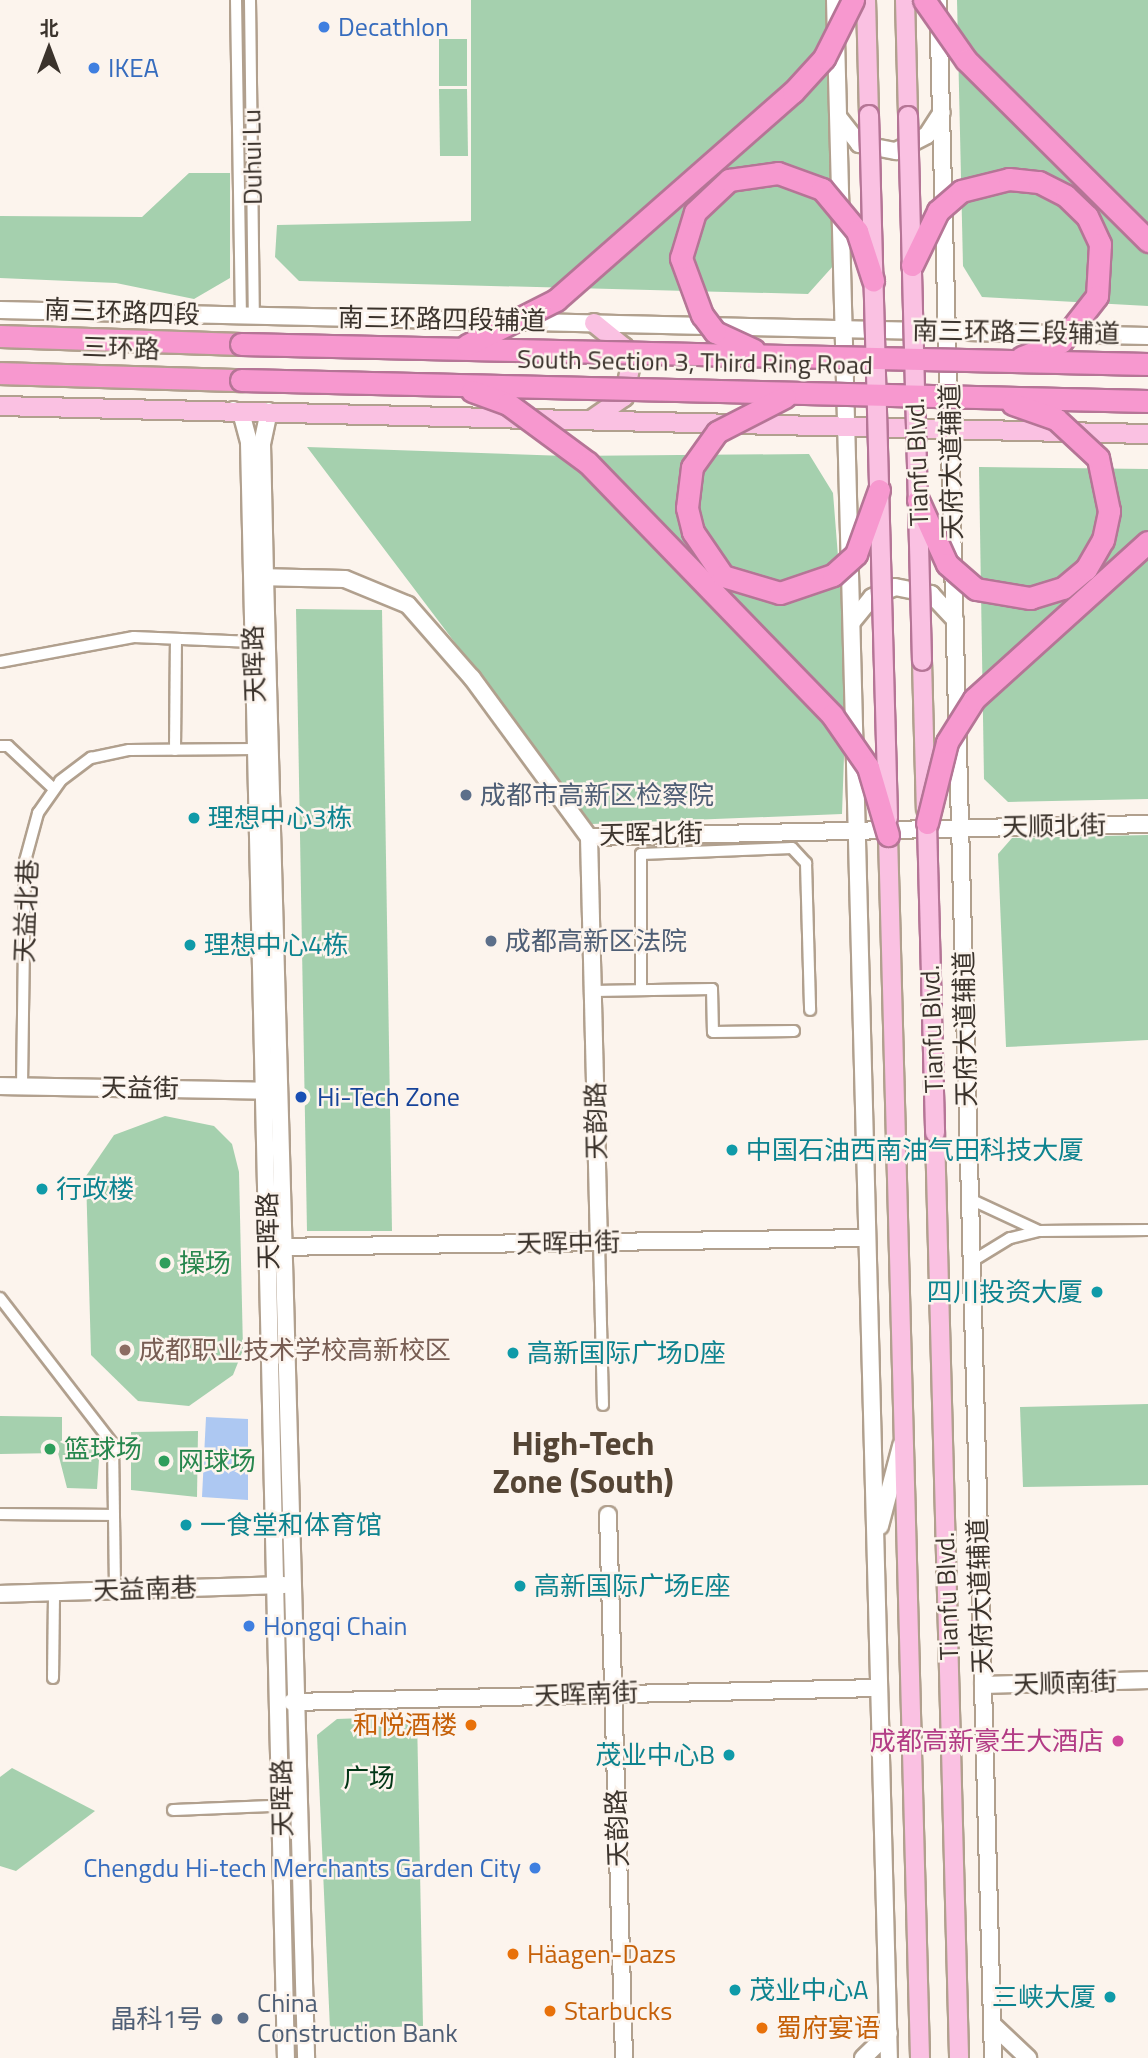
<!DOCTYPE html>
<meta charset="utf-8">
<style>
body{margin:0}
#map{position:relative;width:1148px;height:2058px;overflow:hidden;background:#fcf4ed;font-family:"Titillium Web","Noto Sans SC",sans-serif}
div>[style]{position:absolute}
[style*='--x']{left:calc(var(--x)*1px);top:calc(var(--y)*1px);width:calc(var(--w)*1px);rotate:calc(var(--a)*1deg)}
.green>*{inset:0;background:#a5d0ae}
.water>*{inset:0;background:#adc8f2}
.roads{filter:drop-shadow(2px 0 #b1a08e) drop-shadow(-2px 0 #b1a08e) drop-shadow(0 2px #b1a08e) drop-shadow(0 -2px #b1a08e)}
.street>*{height:10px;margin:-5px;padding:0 5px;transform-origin:5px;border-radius:5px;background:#fff}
.secondary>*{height:16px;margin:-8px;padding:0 8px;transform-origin:8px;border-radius:8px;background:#fff}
.primary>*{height:18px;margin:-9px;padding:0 9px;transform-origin:9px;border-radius:9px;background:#fac1e2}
.highway>*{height:21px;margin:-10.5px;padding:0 10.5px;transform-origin:10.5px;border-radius:10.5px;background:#f798cf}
.bridges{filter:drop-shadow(2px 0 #b57596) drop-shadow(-2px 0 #b57596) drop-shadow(0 2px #b57596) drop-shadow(0 -2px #b57596)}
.primary-bridge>*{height:18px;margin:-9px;padding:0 9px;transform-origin:9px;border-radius:9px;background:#fac1e2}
.highway-bridge>*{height:21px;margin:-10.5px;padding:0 10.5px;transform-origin:10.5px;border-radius:10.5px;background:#f798cf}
.dots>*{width:19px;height:19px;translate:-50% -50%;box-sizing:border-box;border:4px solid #fcf4ed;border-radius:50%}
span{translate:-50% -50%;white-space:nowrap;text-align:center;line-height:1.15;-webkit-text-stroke:5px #fcf4ed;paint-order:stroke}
.shop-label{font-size:26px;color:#366cbe}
.left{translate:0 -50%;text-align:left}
.right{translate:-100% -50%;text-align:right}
.street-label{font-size:26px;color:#3b332c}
.service-label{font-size:26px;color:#4e5e75}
.culture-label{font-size:26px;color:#0d838f}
.transit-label{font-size:26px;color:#164399}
.leisure-label{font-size:26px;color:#27864d}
.education-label{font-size:26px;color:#785e54}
.food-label{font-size:26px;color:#c56008}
.hotel-label{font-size:26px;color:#b23c85}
.park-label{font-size:26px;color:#013616}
.district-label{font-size:33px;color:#554535;font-weight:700}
.north{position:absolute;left:14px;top:14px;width:70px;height:70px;-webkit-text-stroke:5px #fcf4ed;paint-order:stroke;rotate:0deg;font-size:19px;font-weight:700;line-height:28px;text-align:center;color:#3b332c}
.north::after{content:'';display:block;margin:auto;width:24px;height:32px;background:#3b332c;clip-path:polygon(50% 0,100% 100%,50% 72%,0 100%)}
</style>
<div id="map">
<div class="green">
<div style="clip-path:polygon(471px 0,826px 0,834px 265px,808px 294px,299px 281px,275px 257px,277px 225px,471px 221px)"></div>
<div style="clip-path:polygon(957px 0,1148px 0,1148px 306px,982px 297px,963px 266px)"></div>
<div style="clip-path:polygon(439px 39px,467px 39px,467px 86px,439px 86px)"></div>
<div style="clip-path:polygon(439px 89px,467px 89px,468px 156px,440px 156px)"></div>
<div style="clip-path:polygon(189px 173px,230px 173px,230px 278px,194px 299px,116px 283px,0 278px,0 216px,142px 217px)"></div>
<div style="clip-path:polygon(307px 447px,566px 456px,809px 454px,833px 493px,847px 670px,842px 814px,592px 824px)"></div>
<div style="clip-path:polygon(979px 467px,1148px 469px,1148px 799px,1008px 802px,984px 779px)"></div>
<div style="clip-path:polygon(296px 609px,382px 610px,392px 1231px,307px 1231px)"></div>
<div style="clip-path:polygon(1148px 835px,1148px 1040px,1006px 1047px,998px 854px,1012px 838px)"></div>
<div style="clip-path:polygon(165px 1116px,214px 1126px,232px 1144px,239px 1172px,243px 1350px,233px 1375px,189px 1406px,138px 1401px,91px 1355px,86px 1176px,114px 1135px)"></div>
<div style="clip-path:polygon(1148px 1404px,1148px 1485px,1023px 1487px,1020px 1407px)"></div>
<div style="clip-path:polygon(0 1416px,62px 1417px,62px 1442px,100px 1445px,97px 1489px,67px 1488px,58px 1453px,0 1454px)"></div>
<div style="clip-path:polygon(198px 1431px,197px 1497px,131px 1490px,131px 1432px)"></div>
<div style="clip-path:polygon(417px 1716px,423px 2026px,330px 2029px,317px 1735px,337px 1719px)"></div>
<div style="clip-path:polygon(12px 1768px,95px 1811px,16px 1871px,0 1866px,0 1777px)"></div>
</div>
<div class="water">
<div style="clip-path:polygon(206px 1417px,248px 1419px,248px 1500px,202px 1497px)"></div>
</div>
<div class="roads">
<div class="street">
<div style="--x:236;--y:0;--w:314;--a:89.1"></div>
<div style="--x:250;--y:0;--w:315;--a:89.3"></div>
<div style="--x:0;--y:662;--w:136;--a:-10.6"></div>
<div style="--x:134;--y:637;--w:119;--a:2.4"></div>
<div style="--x:0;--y:746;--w:8;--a:0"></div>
<div style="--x:8;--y:746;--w:63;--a:43.1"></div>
<div style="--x:175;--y:750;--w:111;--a:-89.5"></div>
<div style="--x:641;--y:990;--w:136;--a:-90"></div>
<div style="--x:641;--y:854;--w:151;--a:-2.3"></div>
<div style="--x:792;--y:848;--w:21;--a:47"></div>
<div style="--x:806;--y:863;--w:147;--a:88.4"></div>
<div style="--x:593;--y:991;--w:119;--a:-1"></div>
<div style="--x:712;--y:989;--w:43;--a:88.7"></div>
<div style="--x:713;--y:1032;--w:81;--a:-0.7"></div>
<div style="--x:22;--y:1086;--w:225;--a:-89.2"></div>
<div style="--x:25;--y:861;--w:50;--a:-74.8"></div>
<div style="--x:38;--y:813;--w:39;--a:-55"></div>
<div style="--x:60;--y:781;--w:39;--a:-37"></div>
<div style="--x:91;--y:758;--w:39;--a:-12"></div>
<div style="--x:129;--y:750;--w:127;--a:-0.5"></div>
<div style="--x:970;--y:1199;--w:76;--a:24.9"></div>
<div style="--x:1039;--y:1231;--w:30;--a:166"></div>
<div style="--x:1010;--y:1238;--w:46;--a:148.4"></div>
<div style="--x:1039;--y:1231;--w:109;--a:-0.5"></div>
<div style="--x:599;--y:1242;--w:163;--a:88.6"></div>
<div style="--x:0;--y:1298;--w:185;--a:52.3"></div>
<div style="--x:113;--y:1444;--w:146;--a:89.2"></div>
<div style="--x:0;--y:1514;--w:114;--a:0.5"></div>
<div style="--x:53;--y:1678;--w:86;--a:-89.3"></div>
<div style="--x:173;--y:1810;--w:123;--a:-2.3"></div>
</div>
<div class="secondary">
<div style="--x:835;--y:0;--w:2059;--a:88.5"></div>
<div style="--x:938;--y:0;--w:2059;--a:88.47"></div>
<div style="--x:839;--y:118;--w:33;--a:52"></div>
<div style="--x:859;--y:144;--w:38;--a:11"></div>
<div style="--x:896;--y:151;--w:35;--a:-27"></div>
<div style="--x:927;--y:135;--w:27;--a:-57"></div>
<div style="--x:0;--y:310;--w:1148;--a:1.3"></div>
<div style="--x:233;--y:410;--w:11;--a:34"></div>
<div style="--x:242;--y:416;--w:28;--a:75"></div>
<div style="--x:249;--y:443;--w:1615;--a:88.69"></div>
<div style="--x:269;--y:411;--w:34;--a:102"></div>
<div style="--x:262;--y:444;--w:133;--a:88.7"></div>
<div style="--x:265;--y:577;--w:1482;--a:88.41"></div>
<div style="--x:257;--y:577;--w:88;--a:1.3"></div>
<div style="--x:345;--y:579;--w:68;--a:22.4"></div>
<div style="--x:408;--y:605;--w:97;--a:48.8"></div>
<div style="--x:472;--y:678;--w:197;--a:53.7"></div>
<div style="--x:852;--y:622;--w:32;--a:-51"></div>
<div style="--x:872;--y:597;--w:25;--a:-23"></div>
<div style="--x:895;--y:587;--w:37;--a:11"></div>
<div style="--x:931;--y:594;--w:35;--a:47"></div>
<div style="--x:589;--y:837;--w:559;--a:-1.33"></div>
<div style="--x:589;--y:837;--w:405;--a:88.6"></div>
<div style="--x:0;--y:1086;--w:274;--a:1"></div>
<div style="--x:275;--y:1247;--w:592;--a:-0.87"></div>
<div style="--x:608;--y:1515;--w:543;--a:88.31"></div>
<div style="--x:880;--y:1526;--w:83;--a:-75.3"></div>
<div style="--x:0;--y:1594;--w:284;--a:-1.8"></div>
<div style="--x:983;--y:1685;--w:165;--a:-1.7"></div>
<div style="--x:292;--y:1702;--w:587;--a:-1.37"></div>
<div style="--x:992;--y:2024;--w:50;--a:43.4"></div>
<div style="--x:863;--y:2058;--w:36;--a:-44"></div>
</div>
<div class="primary">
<div style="--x:866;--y:0;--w:115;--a:88.5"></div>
<div style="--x:905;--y:0;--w:116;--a:88.5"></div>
<div style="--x:594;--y:323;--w:38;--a:39"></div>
<div style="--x:624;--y:347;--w:18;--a:68"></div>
<div style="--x:631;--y:364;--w:34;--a:102"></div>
<div style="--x:624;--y:397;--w:37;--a:145"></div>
<div style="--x:0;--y:406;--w:1148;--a:1.4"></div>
<div style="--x:922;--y:661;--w:148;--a:88.5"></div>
<div style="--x:888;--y:835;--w:1223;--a:88.5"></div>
<div style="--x:935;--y:1133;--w:925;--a:88.51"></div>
</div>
<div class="highway">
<div style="--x:0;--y:336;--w:241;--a:1.9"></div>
<div style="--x:0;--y:373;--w:241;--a:1.7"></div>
</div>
</div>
<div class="bridges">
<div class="primary-bridge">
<div style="--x:869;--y:115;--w:703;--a:88.45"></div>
<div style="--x:908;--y:116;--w:545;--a:88.53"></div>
<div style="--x:927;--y:823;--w:310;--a:88.5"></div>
</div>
<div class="highway-bridge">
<div style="--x:924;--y:0;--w:73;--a:55"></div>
<div style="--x:966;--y:60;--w:257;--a:44.8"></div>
<div style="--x:912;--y:265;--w:60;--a:-64.3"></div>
<div style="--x:938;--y:211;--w:30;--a:-41"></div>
<div style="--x:961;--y:191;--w:49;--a:-14"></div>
<div style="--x:1009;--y:179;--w:30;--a:6"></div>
<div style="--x:1039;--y:182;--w:30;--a:27"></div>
<div style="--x:1066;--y:196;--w:29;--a:44"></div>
<div style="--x:1087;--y:216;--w:31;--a:65"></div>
<div style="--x:1100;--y:244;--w:52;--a:93.3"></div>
<div style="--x:1097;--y:296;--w:58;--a:128"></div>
<div style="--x:1061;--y:342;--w:42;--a:159"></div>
<div style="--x:241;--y:344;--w:907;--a:1.26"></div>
<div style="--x:467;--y:345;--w:100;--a:-26.8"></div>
<div style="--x:556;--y:300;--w:315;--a:-41.3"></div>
<div style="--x:793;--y:92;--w:46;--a:-47.6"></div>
<div style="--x:824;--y:58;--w:65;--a:-63.4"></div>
<div style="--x:754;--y:350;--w:43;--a:-155.2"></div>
<div style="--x:715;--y:332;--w:21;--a:-127"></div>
<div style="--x:702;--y:315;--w:61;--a:-110.2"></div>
<div style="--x:681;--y:258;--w:48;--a:-73.1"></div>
<div style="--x:695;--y:212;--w:47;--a:-43.3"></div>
<div style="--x:729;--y:180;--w:49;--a:-8.1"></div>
<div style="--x:778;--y:173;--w:47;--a:20"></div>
<div style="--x:822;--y:189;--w:55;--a:50.2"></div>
<div style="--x:857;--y:231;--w:52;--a:71.9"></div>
<div style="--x:241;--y:380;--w:907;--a:1.33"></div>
<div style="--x:472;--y:391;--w:38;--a:20"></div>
<div style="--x:508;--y:404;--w:99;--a:36.4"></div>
<div style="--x:588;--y:463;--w:351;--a:45.9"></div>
<div style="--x:832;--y:715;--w:63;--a:55.3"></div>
<div style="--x:868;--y:767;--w:71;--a:73.6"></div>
<div style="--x:785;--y:397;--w:76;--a:152.8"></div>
<div style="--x:717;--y:432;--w:43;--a:125.5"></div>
<div style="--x:692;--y:467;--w:41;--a:97"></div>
<div style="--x:687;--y:508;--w:25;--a:76"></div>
<div style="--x:693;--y:532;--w:53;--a:55.7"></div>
<div style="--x:723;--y:576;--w:59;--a:16.6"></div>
<div style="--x:780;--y:593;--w:56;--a:-18.8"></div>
<div style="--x:833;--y:575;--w:31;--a:-42"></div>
<div style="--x:856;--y:554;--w:68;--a:-70.2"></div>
<div style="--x:918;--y:500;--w:70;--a:65.6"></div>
<div style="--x:947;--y:564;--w:38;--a:41"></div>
<div style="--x:976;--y:589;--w:55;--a:9.5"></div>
<div style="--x:1030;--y:598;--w:34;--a:-17"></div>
<div style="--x:1063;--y:588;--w:30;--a:-40"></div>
<div style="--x:1086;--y:569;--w:34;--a:-60"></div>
<div style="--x:1103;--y:540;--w:30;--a:-78"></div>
<div style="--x:1109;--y:511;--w:54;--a:-101.7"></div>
<div style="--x:1098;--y:458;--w:57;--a:-137.1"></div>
<div style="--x:1056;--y:419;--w:46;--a:-160.8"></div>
<div style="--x:927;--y:823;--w:83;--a:-76.1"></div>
<div style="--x:947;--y:742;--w:51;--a:-57.9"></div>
<div style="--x:974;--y:699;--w:234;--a:-42.1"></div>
</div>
</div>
<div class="dots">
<div style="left:324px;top:27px;background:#3f7fe0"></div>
<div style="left:94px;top:68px;background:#3f7fe0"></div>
<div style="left:466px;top:795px;background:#5c6f8a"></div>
<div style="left:194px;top:818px;background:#0f9aa8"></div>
<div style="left:491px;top:941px;background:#5c6f8a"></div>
<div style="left:190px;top:945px;background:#0f9aa8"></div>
<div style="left:301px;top:1097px;background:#1a4fb4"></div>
<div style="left:732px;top:1150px;background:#0f9aa8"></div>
<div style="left:42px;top:1189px;background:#0f9aa8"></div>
<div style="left:165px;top:1263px;background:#2e9e5b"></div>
<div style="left:1097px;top:1292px;background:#0f9aa8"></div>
<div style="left:125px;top:1350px;background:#8d6e63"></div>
<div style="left:513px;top:1353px;background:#0f9aa8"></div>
<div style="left:50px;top:1449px;background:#2e9e5b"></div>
<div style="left:164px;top:1461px;background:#2e9e5b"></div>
<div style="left:186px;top:1525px;background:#0f9aa8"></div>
<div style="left:520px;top:1586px;background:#0f9aa8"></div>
<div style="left:249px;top:1626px;background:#3f7fe0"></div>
<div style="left:471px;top:1725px;background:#e8710a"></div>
<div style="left:1118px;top:1741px;background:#d1479c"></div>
<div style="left:729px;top:1755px;background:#0f9aa8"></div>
<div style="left:535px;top:1868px;background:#3f7fe0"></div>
<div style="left:513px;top:1954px;background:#e8710a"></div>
<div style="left:735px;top:1990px;background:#0f9aa8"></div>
<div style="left:1110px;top:1997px;background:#0f9aa8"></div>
<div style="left:550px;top:2011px;background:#e8710a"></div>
<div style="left:243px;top:2018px;background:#5c6f8a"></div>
<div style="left:217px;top:2019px;background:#5c6f8a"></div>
<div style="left:762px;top:2028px;background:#e8710a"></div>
</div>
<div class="shop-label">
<span class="left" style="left:338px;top:27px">Decathlon</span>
<span class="left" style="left:108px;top:68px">IKEA</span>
<span class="left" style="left:263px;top:1626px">Hongqi Chain</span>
<span class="right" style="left:521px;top:1868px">Chengdu Hi-tech Merchants Garden City</span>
</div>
<div class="street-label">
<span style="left:252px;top:157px;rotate:-91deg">Duhui Lu</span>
<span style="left:122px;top:312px;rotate:2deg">南三环路四段</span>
<span style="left:442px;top:319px;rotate:1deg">南三环路四段辅道</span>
<span style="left:1016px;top:332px;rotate:1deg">南三环路三段辅道</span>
<span style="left:121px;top:348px;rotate:2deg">三环路</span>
<span style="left:695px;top:362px;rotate:1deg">South Section 3, Third Ring Road</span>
<span style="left:917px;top:462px;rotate:-92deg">Tianfu Blvd.</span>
<span style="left:951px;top:462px;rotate:-91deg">天府大道辅道</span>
<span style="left:254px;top:664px;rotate:-92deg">天晖路</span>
<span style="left:1054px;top:826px;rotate:-1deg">天顺北街</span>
<span style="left:651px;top:834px;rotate:-1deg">天晖北街</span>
<span style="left:26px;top:911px;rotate:-88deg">天益北巷</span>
<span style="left:932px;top:1029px;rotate:-92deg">Tianfu Blvd.</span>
<span style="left:965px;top:1029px;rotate:-91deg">天府大道辅道</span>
<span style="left:140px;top:1088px;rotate:1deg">天益街</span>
<span style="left:596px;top:1121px;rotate:-91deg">天韵路</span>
<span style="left:268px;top:1231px;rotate:-91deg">天晖路</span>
<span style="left:568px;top:1243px;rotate:-1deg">天晖中街</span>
<span style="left:145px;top:1589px;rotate:-2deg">天益南巷</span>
<span style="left:947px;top:1596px;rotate:-92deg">Tianfu Blvd.</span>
<span style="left:980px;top:1596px;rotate:-92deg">天府大道辅道</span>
<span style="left:1065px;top:1683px;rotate:-2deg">天顺南街</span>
<span style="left:586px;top:1694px;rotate:-2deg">天晖南街</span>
<span style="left:282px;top:1798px;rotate:-91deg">天晖路</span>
<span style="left:617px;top:1828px;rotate:-92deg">天韵路</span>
</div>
<div class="service-label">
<span class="left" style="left:480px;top:795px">成都市高新区检察院</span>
<span class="left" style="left:505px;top:941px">成都高新区法院</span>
<span class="left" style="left:257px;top:2018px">China<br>Construction Bank</span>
<span class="right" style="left:203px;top:2019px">晶科1号</span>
</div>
<div class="culture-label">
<span class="left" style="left:208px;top:818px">理想中心3栋</span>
<span class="left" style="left:204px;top:945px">理想中心4栋</span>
<span class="left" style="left:746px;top:1150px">中国石油西南油气田科技大厦</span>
<span class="left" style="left:56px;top:1189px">行政楼</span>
<span class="right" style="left:1083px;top:1292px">四川投资大厦</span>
<span class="left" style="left:527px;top:1353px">高新国际广场D座</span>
<span class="left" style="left:200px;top:1525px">一食堂和体育馆</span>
<span class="left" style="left:534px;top:1586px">高新国际广场E座</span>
<span class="right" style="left:715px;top:1755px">茂业中心B</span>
<span class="left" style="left:749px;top:1990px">茂业中心A</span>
<span class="right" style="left:1096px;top:1997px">三峡大厦</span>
</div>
<div class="transit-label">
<span class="left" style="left:317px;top:1097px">Hi-Tech Zone</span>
</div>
<div class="leisure-label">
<span class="left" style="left:179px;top:1263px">操场</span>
<span class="left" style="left:64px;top:1449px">篮球场</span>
<span class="left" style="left:178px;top:1461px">网球场</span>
</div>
<div class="education-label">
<span class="left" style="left:139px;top:1350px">成都职业技术学校高新校区</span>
</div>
<div class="food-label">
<span class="right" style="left:457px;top:1725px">和悦酒楼</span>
<span class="left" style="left:527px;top:1954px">Häagen-Dazs</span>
<span class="left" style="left:564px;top:2011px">Starbucks</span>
<span class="left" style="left:776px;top:2028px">蜀府宴语</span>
</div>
<div class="hotel-label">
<span class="right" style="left:1104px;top:1741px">成都高新豪生大酒店</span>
</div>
<div class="park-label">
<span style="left:369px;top:1778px">广场</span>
</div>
<div class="district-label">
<span style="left:583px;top:1463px">High-Tech<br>Zone (South)</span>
</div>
<div class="north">北</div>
</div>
